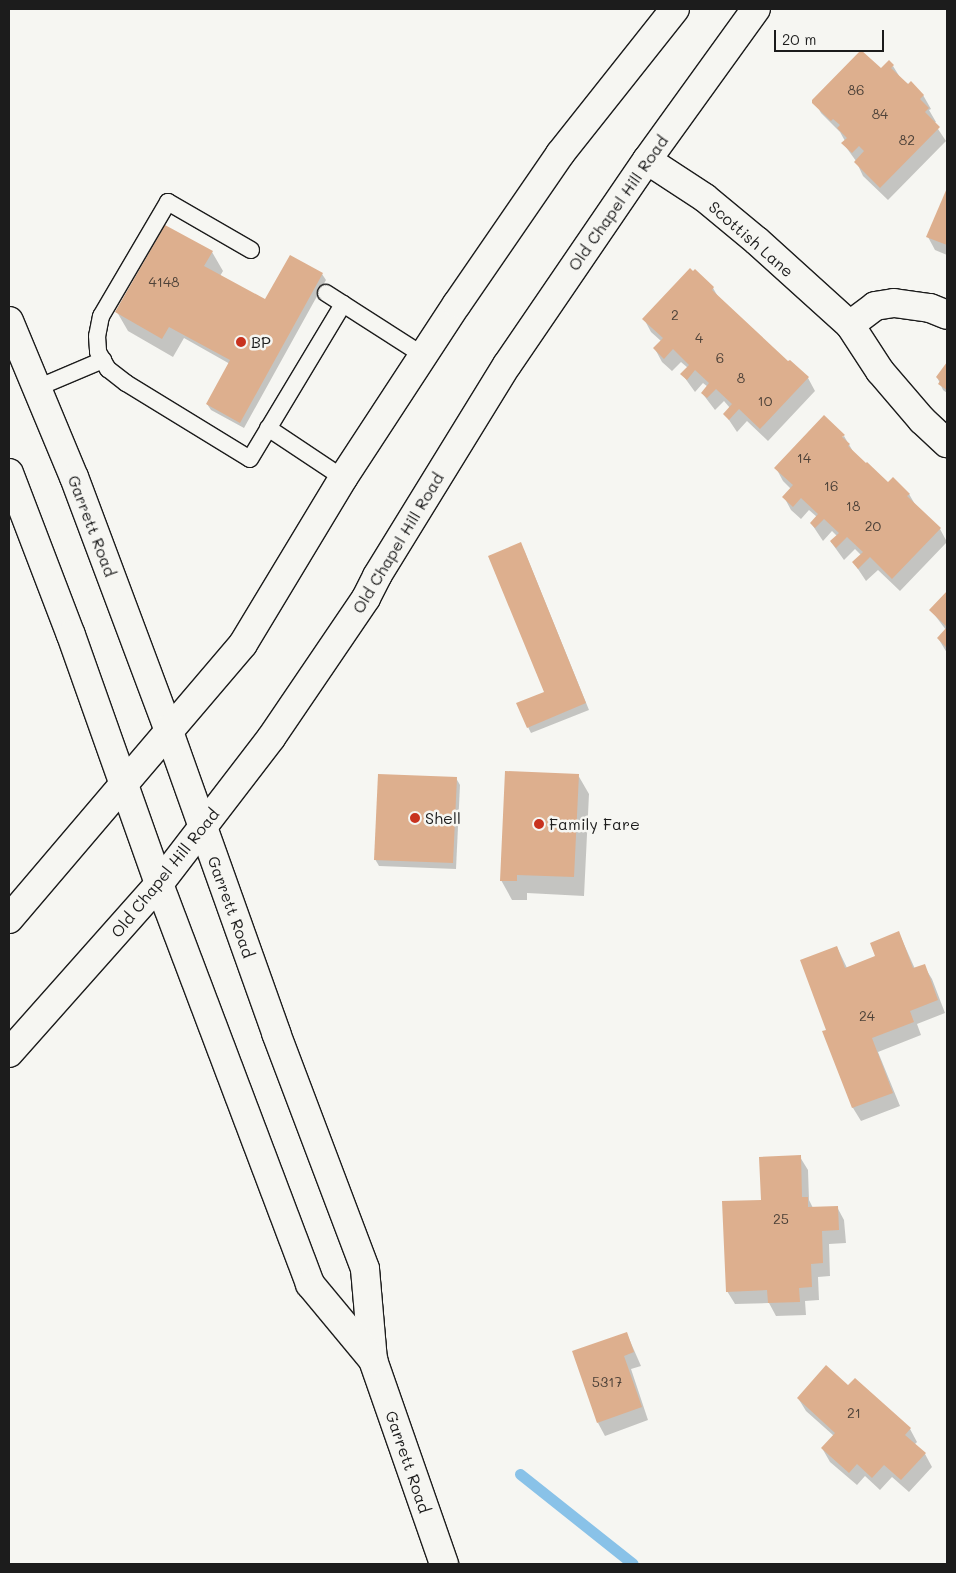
<!DOCTYPE html>
<style>
body{margin:0}
#map{position:relative;width:956px;height:1573px;overflow:hidden;background:#f6f6f2;font-family:Mali,sans-serif}
div>[style]{position:absolute}
[style*='--x']{left:calc(var(--x)*1px);top:calc(var(--y)*1px);width:calc(var(--w)*1px);rotate:calc(var(--a)*1deg)}
.shadow>*{inset:0;background:#0003}
.stream>*{height:11px;margin:-5.5px;padding:0 5.5px;transform-origin:5.5px;border-radius:5.5px;background:#89c2e8}
.building>*{inset:0;background:#ddaf8e}
.roads{filter:drop-shadow(1px 0 #1c1c1c) drop-shadow(-1px 0 #1c1c1c) drop-shadow(0 1px #1c1c1c) drop-shadow(0 -1px #1c1c1c)}
.lane>*{height:16px;margin:-8px;padding:0 8px;transform-origin:8px;border-radius:8px;background:#f6f6f2}
.street>*{height:28px;margin:-14px;padding:0 14px;transform-origin:14px;border-radius:14px;background:#f6f6f2}
.secondary>*{height:28px;margin:-14px;padding:0 14px;transform-origin:14px;border-radius:14px;background:#f6f6f2}
.dots>*{width:14px;height:14px;translate:-50% -50%;box-sizing:border-box;border:2px solid #f6f6f2;border-radius:50%}
span{translate:-50% -50%;white-space:nowrap;text-align:center;line-height:1.15;-webkit-text-stroke:5px #f6f6f2;paint-order:stroke}
.number-label{font-size:14px;color:#4c4138}
.number-label span{-webkit-text-stroke-width:0}
.street-label{font-size:16px;color:#1c1c1c}
.poi-label{font-size:16px;color:#1c1c1c}
.left{translate:0 -50%;text-align:left}
.frame{position:absolute;inset:0;border:10px solid #1c1c1c;pointer-events:none}
.scale{position:absolute;left:774px;top:30px;width:110px;height:22px;box-sizing:border-box;border:2px solid #1c1c1c;border-top:0;padding-left:6px;font-size:15px;line-height:18px;white-space:nowrap;color:#1c1c1c;-webkit-text-stroke:4px #f6f6f2;paint-order:stroke}
</style>
<div id="map">
<div class="shadow">
<div style="clip-path:polygon(893px 66px,901px 79px,923px 95px,931px 109px,929px 110px,936px 122px,934px 123px,946px 141px,888px 200px,863px 176px,856px 161px,843px 143px,845px 141px,840px 132px,821px 113px,814px 100px)"></div>
<div style="clip-path:polygon(947px 192px,947px 255px,935px 250px,928px 237px)"></div>
<div style="clip-path:polygon(212px 252px,223px 271px,220px 276px,266px 301px,322px 274px,326px 280px,244px 428px,211px 410px,207px 404px,230px 364px,184px 338px,173px 357px,128px 331px,117px 312px)"></div>
<div style="clip-path:polygon(695px 270px,713px 288px,720px 300px,788px 363px,808px 378px,815px 391px,768px 441px,747px 421px,737px 432px,725px 414px,730px 408px,724px 401px,715px 410px,702px 393px,708px 387px,703px 383px,695px 392px,682px 374px,688px 368px,681px 362px,672px 371px,662px 362px,655px 349px,661px 341px,651px 332px,644px 319px)"></div>
<div style="clip-path:polygon(947px 364px,947px 393px,943px 390px,937px 377px)"></div>
<div style="clip-path:polygon(844px 436px,854px 453px,888px 484px,909px 494px,916px 506px,940px 529px,947px 542px,900px 591px,878px 570px,866px 581px,854px 563px,861px 555px,855px 549px,844px 560px,831px 542px,837px 536px,832px 531px,823px 541px,811px 523px,817px 517px,809px 510px,801px 519px,791px 510px,784px 497px,791px 489px,783px 481px,776px 468px)"></div>
<div style="clip-path:polygon(524px 550px,589px 710px,531px 733px,528px 727px,546px 692px)"></div>
<div style="clip-path:polygon(947px 593px,947px 653px,938px 638px,946px 630px,931px 610px)"></div>
<div style="clip-path:polygon(578px 775px,589px 794px,584px 896px,527px 893px,527px 900px,512px 900px,501px 880px)"></div>
<div style="clip-path:polygon(456px 778px,460px 785px,456px 869px,379px 866px,375px 859px)"></div>
<div style="clip-path:polygon(899px 933px,915px 969px,924px 966px,932px 979px,945px 1013px,917px 1024px,921px 1035px,878px 1052px,900px 1106px,861px 1121px,853px 1108px,824px 1032px,828px 1031px,837px 947px,847px 968px,877px 956px)"></div>
<div style="clip-path:polygon(800px 1157px,808px 1170px,809px 1200px,813px 1208px,837px 1207px,844px 1220px,846px 1243px,829px 1244px,830px 1276px,818px 1277px,819px 1300px,805px 1301px,806px 1315px,776px 1316px,769px 1303px,735px 1304px,727px 1291px,762px 1201px)"></div>
<div style="clip-path:polygon(627px 1334px,641px 1366px,631px 1369px,648px 1420px,605px 1436px,598px 1423px)"></div>
<div style="clip-path:polygon(848px 1387px,910px 1429px,917px 1442px,914px 1445px,925px 1454px,932px 1467px,909px 1492px,892px 1477px,880px 1490px,865px 1476px,857px 1485px,830px 1462px,822px 1448px,834px 1436px,806px 1411px,798px 1398px)"></div>
</div>
<div class="stream">
<div style="--x:520;--y:1474;--w:144;--a:38.5"></div>
</div>
<div class="building">
<div style="clip-path:polygon(861px 50px,881px 68px,889px 60px,894px 65px,891px 68px,908px 84px,911px 81px,924px 95px,920px 99px,929px 108px,925px 112px,940px 127px,880px 188px,854px 162px,864px 151px,859px 146px,852px 153px,841px 143px,847px 138px,837px 128px,840px 125px,833px 119px,831px 121px,812px 103px,812px 100px)"></div>
<div style="clip-path:polygon(947px 188px,947px 245px,926px 237px)"></div>
<div style="clip-path:polygon(165px 225px,213px 251px,204px 266px,265px 299px,290px 255px,323px 273px,240px 423px,206px 404px,230px 360px,169px 327px,162px 339px,115px 312px)"></div>
<div style="clip-path:polygon(690px 268px,693px 271px,695px 269px,714px 287px,712px 290px,788px 361px,790px 360px,809px 377px,760px 429px,739px 409px,729px 420px,723px 414px,732px 404px,716px 389px,707px 398px,701px 393px,709px 383px,695px 370px,687px 380px,680px 374px,689px 365px,673px 349px,664px 359px,653px 348px,663px 338px,642px 319px)"></div>
<div style="clip-path:polygon(947px 362px,947px 390px,938px 384px,940px 381px,936px 377px)"></div>
<div style="clip-path:polygon(824px 415px,845px 435px,842px 437px,850px 444px,848px 446px,866px 463px,867px 462px,888px 482px,893px 477px,910px 494px,907px 496px,941px 528px,892px 579px,870px 557px,858px 569px,852px 562px,863px 552px,847px 537px,836px 548px,830px 541px,839px 533px,824px 519px,815px 528px,810px 523px,818px 514px,801px 498px,793px 507px,782px 497px,793px 485px,774px 468px)"></div>
<div style="clip-path:polygon(521px 542px,586px 703px,527px 728px,516px 703px,544px 692px,488px 556px)"></div>
<div style="clip-path:polygon(947px 591px,947px 648px,937px 638px,947px 627px,929px 610px)"></div>
<div style="clip-path:polygon(505px 771px,579px 774px,574px 877px,517px 875px,517px 881px,500px 881px)"></div>
<div style="clip-path:polygon(378px 774px,457px 777px,453px 863px,374px 860px)"></div>
<div style="clip-path:polygon(899px 931px,913px 968px,925px 964px,938px 1000px,910px 1011px,914px 1022px,872px 1038px,893px 1093px,852px 1108px,822px 1031px,826px 1030px,800px 960px,837px 946px,845px 968px,875px 956px,870px 943px)"></div>
<div style="clip-path:polygon(801px 1155px,802px 1197px,808px 1197px,808px 1207px,838px 1206px,839px 1230px,822px 1231px,823px 1263px,811px 1264px,812px 1287px,799px 1288px,800px 1302px,768px 1303px,767px 1290px,726px 1292px,722px 1201px,761px 1200px,759px 1157px)"></div>
<div style="clip-path:polygon(627px 1332px,634px 1352px,624px 1356px,642px 1407px,597px 1423px,572px 1351px)"></div>
<div style="clip-path:polygon(826px 1365px,848px 1385px,855px 1378px,911px 1428px,905px 1435px,926px 1453px,901px 1480px,884px 1465px,872px 1478px,857px 1464px,849px 1473px,821px 1448px,835px 1433px,797px 1398px)"></div>
</div>
<div class="roads">
<div class="lane">
<div style="--x:251;--y:250;--w:96;--a:-150"></div>
<div style="--x:168;--y:202;--w:132;--a:120.4"></div>
<div style="--x:101;--y:316;--w:20;--a:101"></div>
<div style="--x:97;--y:336;--w:16;--a:86"></div>
<div style="--x:98;--y:352;--w:20;--a:60"></div>
<div style="--x:108;--y:369;--w:23;--a:38"></div>
<div style="--x:126;--y:383;--w:145;--a:31.5"></div>
<div style="--x:250;--y:459;--w:181;--a:-59"></div>
<div style="--x:326;--y:293;--w:117;--a:32.7"></div>
<div style="--x:37;--y:388;--w:72;--a:-23"></div>
<div style="--x:268;--y:428;--w:90;--a:33.7"></div>
</div>
<div class="street">
<div style="--x:647;--y:160;--w:69;--a:33.2"></div>
<div style="--x:705;--y:198;--w:67;--a:39.6"></div>
<div style="--x:757;--y:241;--w:125;--a:42.1"></div>
<div style="--x:850;--y:325;--w:55;--a:56.9"></div>
<div style="--x:880;--y:371;--w:65;--a:49.4"></div>
<div style="--x:922;--y:420;--w:34;--a:43"></div>
<div style="--x:850;--y:325;--w:31;--a:-37"></div>
<div style="--x:875;--y:306;--w:19;--a:-9"></div>
<div style="--x:894;--y:303;--w:36;--a:8"></div>
<div style="--x:930;--y:308;--w:18;--a:22"></div>
</div>
<div class="secondary">
<div style="--x:9;--y:321;--w:169;--a:67.4"></div>
<div style="--x:74;--y:477;--w:269;--a:69.5"></div>
<div style="--x:168;--y:729;--w:323;--a:70.4"></div>
<div style="--x:276;--y:1033;--w:252;--a:69.3"></div>
<div style="--x:365;--y:1269;--w:91;--a:85"></div>
<div style="--x:373;--y:1360;--w:216;--a:70.8"></div>
<div style="--x:9;--y:473;--w:173;--a:69.1"></div>
<div style="--x:71;--y:635;--w:264;--a:70.5"></div>
<div style="--x:159;--y:884;--w:428;--a:69.3"></div>
<div style="--x:310;--y:1284;--w:99;--a:50.3"></div>
<div style="--x:9;--y:919;--w:361;--a:-49.6"></div>
<div style="--x:243;--y:644;--w:194;--a:-58.9"></div>
<div style="--x:343;--y:478;--w:208;--a:-56.8"></div>
<div style="--x:457;--y:304;--w:182;--a:-55.5"></div>
<div style="--x:560;--y:154;--w:185;--a:-51.6"></div>
<div style="--x:9;--y:1053;--w:226;--a:-48.4"></div>
<div style="--x:159;--y:884;--w:184;--a:-52.5"></div>
<div style="--x:271;--y:738;--w:169;--a:-55.8"></div>
<div style="--x:366;--y:598;--w:25;--a:-63"></div>
<div style="--x:377;--y:576;--w:248;--a:-58.4"></div>
<div style="--x:507;--y:365;--w:248;--a:-55.7"></div>
<div style="--x:647;--y:160;--w:186;--a:-54.2"></div>
</div>
</div>
<div class="dots">
<div style="left:241px;top:342px;background:#c8321e"></div>
<div style="left:415px;top:818px;background:#c8321e"></div>
<div style="left:539px;top:824px;background:#c8321e"></div>
</div>
<div class="number-label">
<span style="left:856px;top:90px">86</span>
<span style="left:880px;top:114px">84</span>
<span style="left:907px;top:140px">82</span>
<span style="left:164px;top:282px">4148</span>
<span style="left:675px;top:315px">2</span>
<span style="left:699px;top:338px">4</span>
<span style="left:720px;top:358px">6</span>
<span style="left:741px;top:378px">8</span>
<span style="left:765px;top:401px">10</span>
<span style="left:804px;top:458px">14</span>
<span style="left:831px;top:486px">16</span>
<span style="left:853px;top:506px">18</span>
<span style="left:873px;top:526px">20</span>
<span style="left:867px;top:1016px">24</span>
<span style="left:781px;top:1219px">25</span>
<span style="left:607px;top:1382px">5317</span>
<span style="left:854px;top:1413px">21</span>
</div>
<div class="street-label">
<span style="left:618px;top:203px;rotate:-55deg">Old Chapel Hill Road</span>
<span style="left:751px;top:239px;rotate:41deg">Scottish Lane</span>
<span style="left:92px;top:526px;rotate:69deg">Garrett Road</span>
<span style="left:398px;top:543px;rotate:-59deg">Old Chapel Hill Road</span>
<span style="left:165px;top:873px;rotate:-51deg">Old Chapel Hill Road</span>
<span style="left:231px;top:907px;rotate:70deg">Garrett Road</span>
<span style="left:408px;top:1462px;rotate:71deg">Garrett Road</span>
</div>
<div class="poi-label">
<span class="left" style="left:251px;top:342px">BP</span>
<span class="left" style="left:425px;top:818px">Shell</span>
<span class="left" style="left:549px;top:824px">Family Fare</span>
</div>
<div class="frame"></div>
<div class="scale">20 m</div>
</div>
